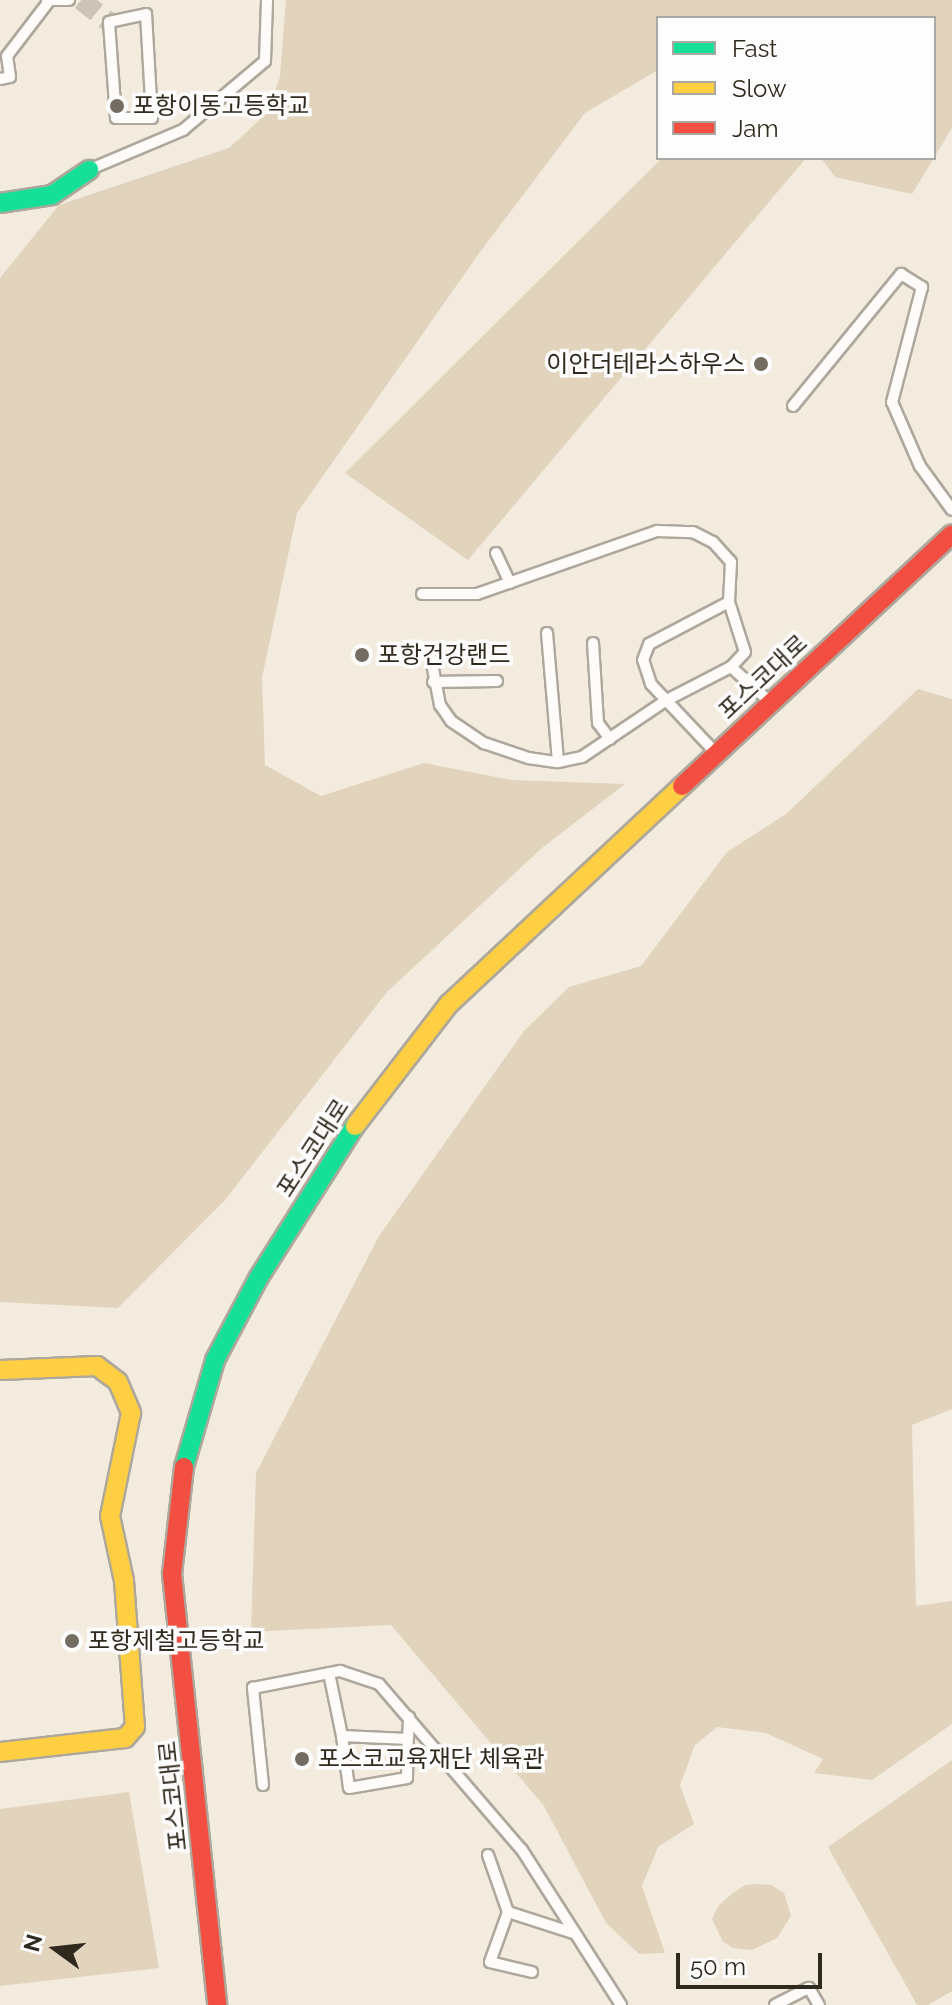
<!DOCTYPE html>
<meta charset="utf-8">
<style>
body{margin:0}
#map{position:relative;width:952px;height:2005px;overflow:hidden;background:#f3ebde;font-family:Raleway,"Noto Sans KR",sans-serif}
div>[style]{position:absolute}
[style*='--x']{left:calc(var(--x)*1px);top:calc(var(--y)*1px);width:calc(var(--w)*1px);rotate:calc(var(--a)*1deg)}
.green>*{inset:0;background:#e2d4bc}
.street-tunnel>*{height:20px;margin-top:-10px;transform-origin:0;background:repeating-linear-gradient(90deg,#ccc4b7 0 20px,transparent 0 30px)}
.roads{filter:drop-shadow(2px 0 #aea79b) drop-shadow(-2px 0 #aea79b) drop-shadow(0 2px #aea79b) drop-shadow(0 -2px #aea79b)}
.lane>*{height:10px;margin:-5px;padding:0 5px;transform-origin:5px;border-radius:5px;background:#fdfcfa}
.fast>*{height:18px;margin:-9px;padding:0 9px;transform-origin:9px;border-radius:9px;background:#16e098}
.slow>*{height:18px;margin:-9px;padding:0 9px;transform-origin:9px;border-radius:9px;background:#ffcf43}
.jam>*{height:18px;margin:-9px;padding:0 9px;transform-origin:9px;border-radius:9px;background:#f24e42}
.dots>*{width:22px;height:22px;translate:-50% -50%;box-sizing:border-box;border:4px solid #fdfdfd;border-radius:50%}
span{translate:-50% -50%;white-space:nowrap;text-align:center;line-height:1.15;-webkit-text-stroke:7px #fdfdfd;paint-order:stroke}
.poi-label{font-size:24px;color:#30291d}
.left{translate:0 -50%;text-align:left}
.right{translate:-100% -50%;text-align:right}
.street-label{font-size:24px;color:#30291d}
.legend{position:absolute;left:656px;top:16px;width:280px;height:144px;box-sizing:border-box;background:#fdfdfd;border:2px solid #aba8a3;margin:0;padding:10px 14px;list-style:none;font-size:24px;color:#30291d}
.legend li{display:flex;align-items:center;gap:16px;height:40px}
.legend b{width:40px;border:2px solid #aba8a3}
.north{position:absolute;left:16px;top:1909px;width:80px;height:80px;-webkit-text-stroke:6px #fdfdfd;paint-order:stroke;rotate:285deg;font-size:22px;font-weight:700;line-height:32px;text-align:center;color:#30291d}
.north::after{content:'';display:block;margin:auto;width:28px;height:36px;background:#30291d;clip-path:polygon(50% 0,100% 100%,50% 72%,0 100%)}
.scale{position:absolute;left:676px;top:1953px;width:146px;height:36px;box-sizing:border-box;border:4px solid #30291d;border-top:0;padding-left:10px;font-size:24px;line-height:28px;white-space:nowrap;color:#30291d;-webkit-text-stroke:6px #fdfdfd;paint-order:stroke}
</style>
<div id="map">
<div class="green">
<div style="clip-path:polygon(286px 0,952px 0,952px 128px,912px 194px,835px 177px,821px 158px,934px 158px,934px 18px,658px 18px,658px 70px,585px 113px,480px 252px,297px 513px,262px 678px,265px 765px,321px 796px,424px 763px,511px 780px,625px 784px,542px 848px,387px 992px,225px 1200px,118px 1308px,0 1302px,0 278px,59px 205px,229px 148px,267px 113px,280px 77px)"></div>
<div style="clip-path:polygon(662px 158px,806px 158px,468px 560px,345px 473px)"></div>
<div style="clip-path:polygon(918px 689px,952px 699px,952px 1409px,912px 1425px,916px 1606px,952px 1601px,952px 1724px,872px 1780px,814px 1773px,823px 1759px,766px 1733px,717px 1727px,695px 1745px,680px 1785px,694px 1824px,658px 1847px,642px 1886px,665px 1953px,639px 1954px,606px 1923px,544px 1806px,391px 1625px,251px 1632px,256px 1473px,379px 1236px,524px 1031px,569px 987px,641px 966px,727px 852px,786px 814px)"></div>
<div style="clip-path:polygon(952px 1760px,952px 1991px,928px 2005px,917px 2005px,828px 1847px)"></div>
<div style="clip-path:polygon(129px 1792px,159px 1968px,0 1986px,0 1809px)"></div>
<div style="clip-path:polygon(758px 1884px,771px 1885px,784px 1893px,791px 1916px,777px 1938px,752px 1950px,733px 1948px,723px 1942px,712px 1919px,719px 1905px,733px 1893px,745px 1885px)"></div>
</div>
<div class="street-tunnel">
<div style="--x:81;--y:0;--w:36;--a:38"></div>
</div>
<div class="roads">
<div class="lane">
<div style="--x:47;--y:0;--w:22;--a:0"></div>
<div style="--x:146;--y:14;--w:104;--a:86.7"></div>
<div style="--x:152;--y:118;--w:36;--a:180"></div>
<div style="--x:116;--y:118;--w:96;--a:-94.2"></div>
<div style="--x:109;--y:22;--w:38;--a:-12"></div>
<div style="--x:0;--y:79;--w:10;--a:-11"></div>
<div style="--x:10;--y:77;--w:21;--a:-98"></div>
<div style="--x:7;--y:56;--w:69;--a:-52.6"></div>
<div style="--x:93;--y:168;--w:98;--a:-22.9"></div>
<div style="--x:183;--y:130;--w:107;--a:-40.1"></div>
<div style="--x:265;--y:61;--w:61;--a:-88.1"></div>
<div style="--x:793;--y:406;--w:171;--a:-50.7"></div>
<div style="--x:901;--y:274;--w:25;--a:32"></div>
<div style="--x:922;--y:287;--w:119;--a:104.6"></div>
<div style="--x:892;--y:402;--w:70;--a:66.4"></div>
<div style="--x:920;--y:466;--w:54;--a:54"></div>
<div style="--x:496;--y:553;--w:33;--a:65"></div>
<div style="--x:422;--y:594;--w:55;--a:0"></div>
<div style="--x:477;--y:594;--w:191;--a:-19.3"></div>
<div style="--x:657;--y:531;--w:36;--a:2"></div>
<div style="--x:693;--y:532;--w:22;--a:27"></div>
<div style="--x:713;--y:542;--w:27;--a:48"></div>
<div style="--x:731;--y:562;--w:40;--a:92.9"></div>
<div style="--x:729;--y:602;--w:52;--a:72.3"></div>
<div style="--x:745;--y:652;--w:21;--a:133"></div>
<div style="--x:547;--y:633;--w:129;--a:85.1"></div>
<div style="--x:593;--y:643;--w:80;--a:86.4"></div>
<div style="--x:598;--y:723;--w:20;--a:53"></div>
<div style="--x:431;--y:658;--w:48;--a:79.2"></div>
<div style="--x:440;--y:705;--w:19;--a:55"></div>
<div style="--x:451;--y:721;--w:40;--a:34"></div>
<div style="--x:484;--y:743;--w:46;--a:18.8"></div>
<div style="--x:528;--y:758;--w:30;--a:8"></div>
<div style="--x:558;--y:762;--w:25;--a:-12"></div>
<div style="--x:582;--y:757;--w:100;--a:-34"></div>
<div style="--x:665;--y:701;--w:74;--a:-27.3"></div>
<div style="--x:731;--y:667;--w:51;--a:41.8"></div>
<div style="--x:433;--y:682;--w:64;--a:-0.9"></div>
<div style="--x:715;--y:752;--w:93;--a:-133.3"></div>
<div style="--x:651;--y:684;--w:25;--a:-108"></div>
<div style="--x:643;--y:660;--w:17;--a:-69"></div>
<div style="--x:649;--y:644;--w:90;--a:-27.7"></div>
<div style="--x:329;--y:1673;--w:64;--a:78.3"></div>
<div style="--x:408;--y:1739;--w:66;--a:-177.4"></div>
<div style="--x:342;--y:1736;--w:52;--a:82.3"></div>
<div style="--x:349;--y:1788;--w:59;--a:-9.8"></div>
<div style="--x:407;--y:1778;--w:39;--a:-89"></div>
<div style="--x:408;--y:1739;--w:22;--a:-87"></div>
<div style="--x:263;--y:1785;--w:98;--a:-95.9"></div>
<div style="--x:253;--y:1688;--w:89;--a:-11.1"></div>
<div style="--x:340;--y:1671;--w:41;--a:18.4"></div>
<div style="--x:379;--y:1684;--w:219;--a:49.3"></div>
<div style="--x:522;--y:1850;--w:184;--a:57.4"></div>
<div style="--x:488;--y:1855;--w:60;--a:70.7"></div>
<div style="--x:532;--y:1972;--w:43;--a:-166.6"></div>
<div style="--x:490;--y:1962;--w:53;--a:-70.2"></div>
<div style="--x:508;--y:1912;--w:71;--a:17.9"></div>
<div style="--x:775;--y:2005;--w:38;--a:-27"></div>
<div style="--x:809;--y:1988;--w:20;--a:60"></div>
</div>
<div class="fast">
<div style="--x:0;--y:203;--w:53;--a:-8.7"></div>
<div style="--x:52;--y:195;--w:45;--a:-34"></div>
<div style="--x:184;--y:1467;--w:111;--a:-73.8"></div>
<div style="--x:215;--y:1360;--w:94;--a:-62.1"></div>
<div style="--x:259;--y:1277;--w:179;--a:-57.6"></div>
</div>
<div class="slow">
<div style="--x:355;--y:1126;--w:154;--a:-52.4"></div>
<div style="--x:449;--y:1004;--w:319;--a:-43.1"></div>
<div style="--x:0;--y:1370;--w:97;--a:-2.4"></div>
<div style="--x:97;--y:1366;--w:26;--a:37"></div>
<div style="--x:118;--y:1382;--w:34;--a:67"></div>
<div style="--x:131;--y:1413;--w:105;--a:101.5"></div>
<div style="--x:110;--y:1516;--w:66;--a:77.8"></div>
<div style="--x:124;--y:1581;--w:146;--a:85.7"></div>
<div style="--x:135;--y:1727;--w:15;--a:132"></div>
<div style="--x:125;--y:1738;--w:126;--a:173.6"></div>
</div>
<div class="jam">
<div style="--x:682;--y:786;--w:369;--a:-43"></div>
<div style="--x:184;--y:1467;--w:108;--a:96.4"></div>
<div style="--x:172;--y:1574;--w:433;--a:84"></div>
</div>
</div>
<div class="dots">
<div style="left:117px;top:106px;background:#746d61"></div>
<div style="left:761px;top:364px;background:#746d61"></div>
<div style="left:362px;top:655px;background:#746d61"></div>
<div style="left:72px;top:1641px;background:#746d61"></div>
<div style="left:302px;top:1759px;background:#746d61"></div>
</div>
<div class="poi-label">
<span class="left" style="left:133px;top:106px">포항이동고등학교</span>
<span class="right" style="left:745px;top:364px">이안더테라스하우스</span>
<span class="left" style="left:378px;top:655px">포항건강랜드</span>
<span class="left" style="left:88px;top:1641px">포항제철고등학교</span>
<span class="left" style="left:318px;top:1759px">포스코교육재단 체육관</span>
</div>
<div class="street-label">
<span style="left:763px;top:677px;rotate:-43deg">포스코대로</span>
<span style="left:313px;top:1148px;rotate:-57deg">포스코대로</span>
<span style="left:173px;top:1796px;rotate:-96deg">포스코대로</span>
</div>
<ul class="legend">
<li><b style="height:10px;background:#16e098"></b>Fast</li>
<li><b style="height:10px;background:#ffcf43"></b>Slow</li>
<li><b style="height:10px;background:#f24e42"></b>Jam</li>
</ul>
<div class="north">N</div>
<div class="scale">50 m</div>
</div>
